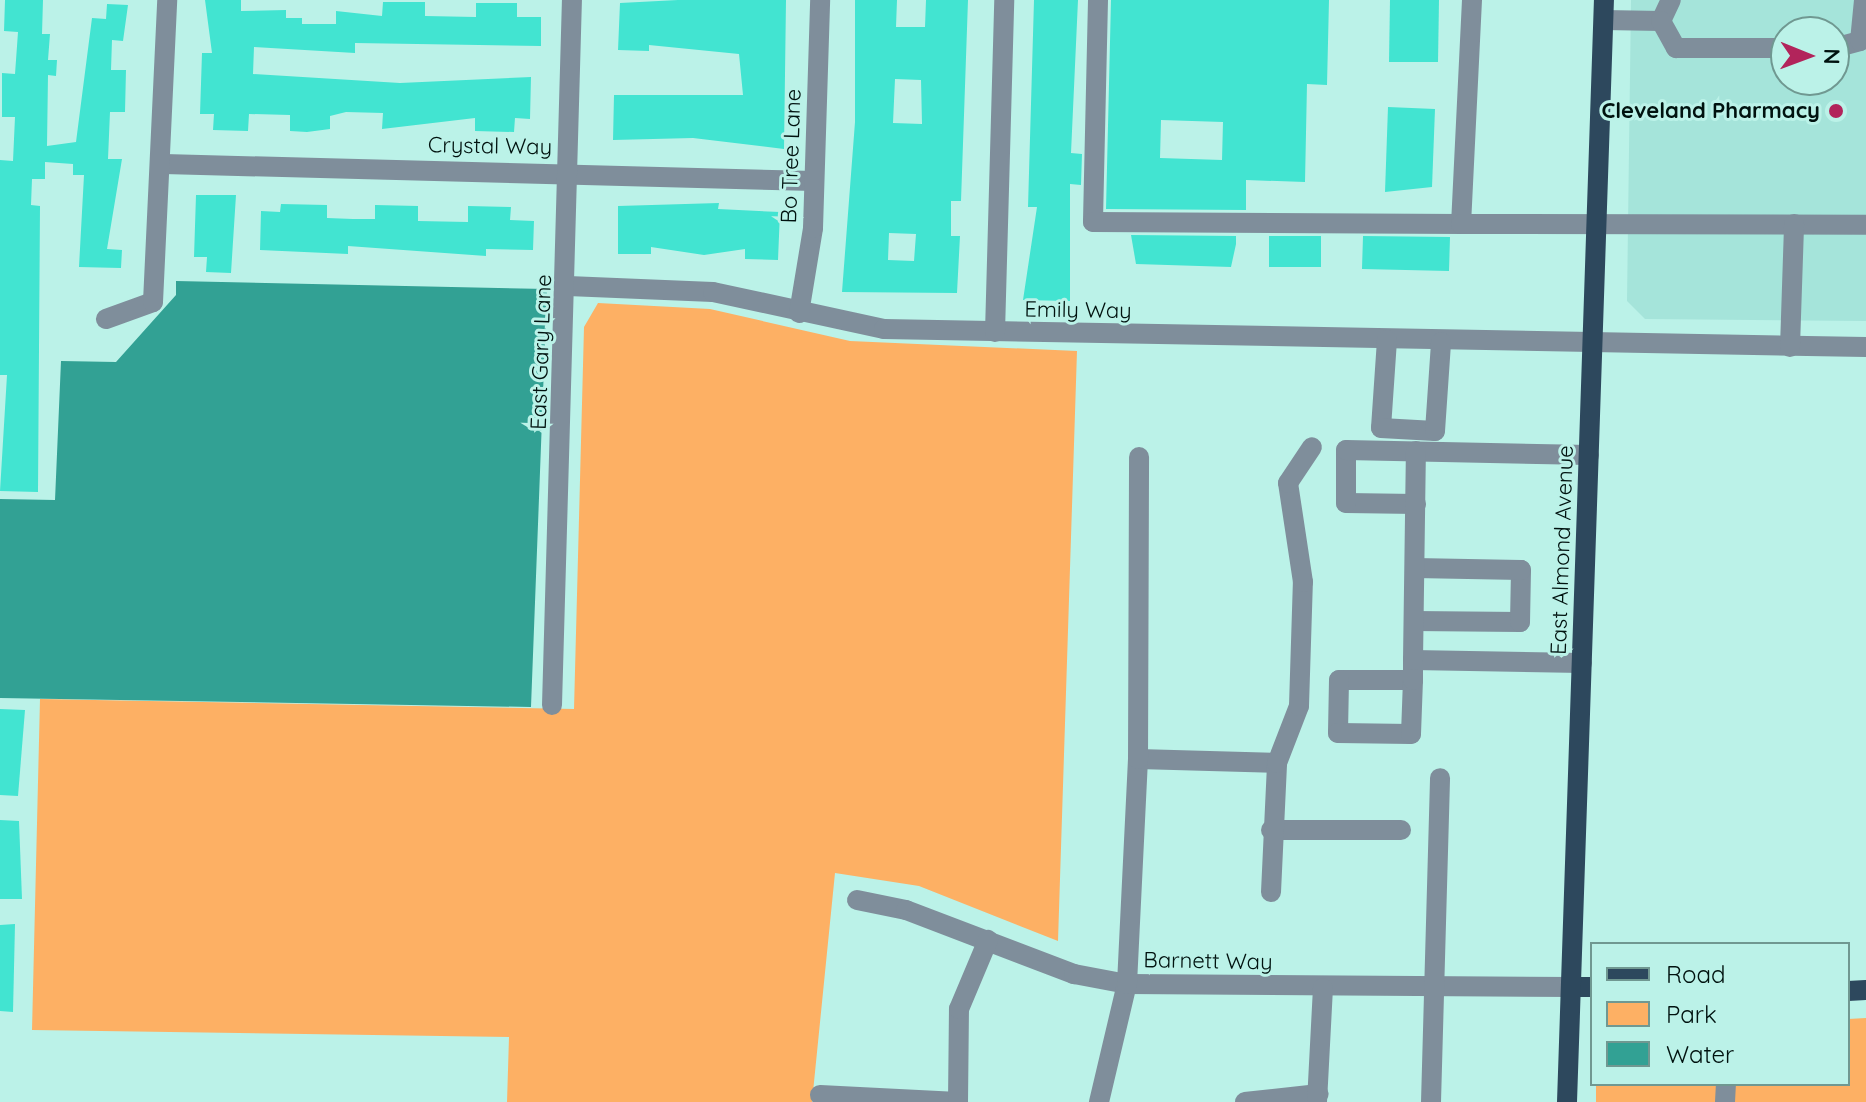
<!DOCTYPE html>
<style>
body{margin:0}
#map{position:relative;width:1866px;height:1102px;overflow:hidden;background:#bbf2e8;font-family:Quicksand,sans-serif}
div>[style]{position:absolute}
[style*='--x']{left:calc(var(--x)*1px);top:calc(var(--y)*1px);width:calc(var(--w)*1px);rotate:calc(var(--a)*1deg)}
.built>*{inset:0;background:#a5e4da}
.green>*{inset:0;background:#fdb064}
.water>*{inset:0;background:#32a194}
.building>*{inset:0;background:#42e4d1}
.minor>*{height:20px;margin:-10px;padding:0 10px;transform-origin:10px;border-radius:10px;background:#7f8e9b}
.major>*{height:20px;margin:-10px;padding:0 10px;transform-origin:10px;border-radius:10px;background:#2d485d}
.dots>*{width:22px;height:22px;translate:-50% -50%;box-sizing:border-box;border:4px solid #bbf2e8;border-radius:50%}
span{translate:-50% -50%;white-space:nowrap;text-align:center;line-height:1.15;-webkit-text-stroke:6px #bbf2e8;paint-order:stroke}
.poi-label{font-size:22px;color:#00120f;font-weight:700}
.right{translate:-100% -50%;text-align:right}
.street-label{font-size:22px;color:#00120f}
.legend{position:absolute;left:1590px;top:942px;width:260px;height:144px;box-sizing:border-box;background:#bbf2e8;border:2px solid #709891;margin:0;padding:10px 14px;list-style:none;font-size:24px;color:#00120f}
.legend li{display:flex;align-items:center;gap:16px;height:40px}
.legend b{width:40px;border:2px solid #709891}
.north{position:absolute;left:1770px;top:16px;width:80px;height:80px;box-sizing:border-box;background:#bbf2e8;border:2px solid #709891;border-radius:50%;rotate:91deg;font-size:22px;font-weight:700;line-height:32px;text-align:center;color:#00120f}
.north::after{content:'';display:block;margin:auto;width:28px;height:36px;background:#b2245b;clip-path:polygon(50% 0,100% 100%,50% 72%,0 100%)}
</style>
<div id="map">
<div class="built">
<div style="clip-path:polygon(evenodd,1631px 0,1866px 0,1866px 321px,1645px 319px,1627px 301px,1631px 0,1786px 32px,1834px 32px,1834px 80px,1786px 80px,1786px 32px)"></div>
</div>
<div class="green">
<div style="clip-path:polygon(598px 303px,710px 309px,850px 341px,1077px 351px,1058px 941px,919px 886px,835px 873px,812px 1102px,507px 1102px,509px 1037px,32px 1030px,40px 699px,574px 709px,584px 327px)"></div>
<div style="clip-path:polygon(1866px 1018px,1866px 1102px,1596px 1102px,1596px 1084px,1848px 1084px,1848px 1019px)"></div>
</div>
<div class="water">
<div style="clip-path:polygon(176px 281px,547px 289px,531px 707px,0 698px,0 499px,55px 500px,61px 361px,116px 362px,176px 295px)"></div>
</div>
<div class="building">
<div style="clip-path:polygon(5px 0,43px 0,42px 34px,50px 34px,48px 60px,57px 60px,56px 76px,48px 75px,47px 146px,76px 142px,92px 18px,106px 19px,107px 4px,128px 5px,123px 41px,112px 40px,111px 70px,126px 70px,125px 112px,110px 112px,108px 159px,122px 159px,107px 249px,122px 250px,121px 268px,79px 267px,84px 175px,73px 175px,73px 164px,45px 162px,45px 179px,32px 179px,31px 205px,40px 206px,38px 492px,0 491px,7px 375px,0 375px,0 160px,13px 161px,15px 117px,2px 117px,2px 73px,15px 74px,18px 32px,4px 31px)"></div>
<div style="clip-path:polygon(205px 0,241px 0,241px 11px,286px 10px,286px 18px,302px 18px,302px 24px,336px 24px,336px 11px,382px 16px,383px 2px,425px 2px,425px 16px,476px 17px,476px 3px,517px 3px,517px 17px,541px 17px,541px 46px,355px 43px,355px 53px,254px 47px,253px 74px,400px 83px,531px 77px,530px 119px,515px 118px,514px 132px,475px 131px,475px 118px,382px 129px,383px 113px,346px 112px,330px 116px,330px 129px,307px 132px,290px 131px,290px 115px,249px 114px,248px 131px,213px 130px,214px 114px,200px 114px,202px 53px,212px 53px)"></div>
<div style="clip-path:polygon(678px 0,786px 0,784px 149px,693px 138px,613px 140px,614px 95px,743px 95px,739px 54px,649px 45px,649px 51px,618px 50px,620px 3px)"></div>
<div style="clip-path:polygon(evenodd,855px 0,897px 0,896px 27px,925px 27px,926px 0,968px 0,961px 201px,951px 201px,951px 236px,960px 236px,957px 293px,842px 292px,855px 122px,855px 0,895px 79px,921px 80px,922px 124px,893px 123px,895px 79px,855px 0,889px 233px,916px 234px,914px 261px,888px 260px,889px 233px)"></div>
<div style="clip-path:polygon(1034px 0,1078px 0,1071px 153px,1082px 154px,1081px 185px,1070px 184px,1070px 301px,1023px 300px,1037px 207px,1028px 207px)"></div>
<div style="clip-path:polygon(evenodd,1111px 0,1329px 0,1327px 85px,1307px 84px,1305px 182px,1246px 180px,1246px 210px,1106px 209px,1111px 0,1161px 120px,1223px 122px,1222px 160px,1160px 158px,1161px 120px)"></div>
<div style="clip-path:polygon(1390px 0,1439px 0,1438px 62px,1389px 62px)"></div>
<div style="clip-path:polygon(1388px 107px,1435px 109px,1432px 187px,1385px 192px)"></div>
<div style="clip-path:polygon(196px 195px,236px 195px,231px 273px,206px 272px,207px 257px,194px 257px)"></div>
<div style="clip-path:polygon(719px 203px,718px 209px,780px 212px,778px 260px,745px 259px,745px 249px,704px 255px,651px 247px,651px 254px,618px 254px,618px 206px)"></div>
<div style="clip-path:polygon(281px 204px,327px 205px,327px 218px,353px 219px,375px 219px,375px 205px,418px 206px,418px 221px,468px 222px,468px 206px,511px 207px,510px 220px,534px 221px,533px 250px,486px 249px,486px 256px,348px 246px,348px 254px,260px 250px,261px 211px,280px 212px)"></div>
<div style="clip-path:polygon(1131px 235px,1236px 236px,1236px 244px,1231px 267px,1136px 264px)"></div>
<div style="clip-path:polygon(1269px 236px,1321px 236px,1321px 267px,1269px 267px)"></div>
<div style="clip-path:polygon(1363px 236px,1450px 237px,1449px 271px,1362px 269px)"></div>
<div style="clip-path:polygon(0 709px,25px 710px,18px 796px,0 795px)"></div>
<div style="clip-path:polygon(0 820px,19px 821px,22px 899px,0 899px)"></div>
<div style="clip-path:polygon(15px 924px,13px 1012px,0 1011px,0 925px)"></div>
</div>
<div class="minor">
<div style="--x:1098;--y:0;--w:222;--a:91.3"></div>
<div style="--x:1093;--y:222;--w:368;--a:0.3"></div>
<div style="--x:1472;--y:0;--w:224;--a:92.8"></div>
<div style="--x:1461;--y:224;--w:405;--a:0.1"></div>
<div style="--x:1604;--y:20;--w:57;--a:1"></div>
<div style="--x:1661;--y:21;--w:23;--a:-65"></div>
<div style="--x:1661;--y:21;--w:31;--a:61"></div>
<div style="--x:1676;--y:48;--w:110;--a:0"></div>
<div style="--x:1834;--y:48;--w:27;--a:-15"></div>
<div style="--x:1860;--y:41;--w:41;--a:-84.4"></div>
<div style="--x:164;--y:164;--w:650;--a:1.5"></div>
<div style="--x:568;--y:286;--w:145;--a:2.4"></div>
<div style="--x:713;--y:292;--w:175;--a:12.2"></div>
<div style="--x:884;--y:329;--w:982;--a:1.05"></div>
<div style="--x:799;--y:313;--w:86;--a:-80.6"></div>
<div style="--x:813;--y:228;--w:228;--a:-88.2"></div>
<div style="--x:106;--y:319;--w:50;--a:-19.9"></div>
<div style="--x:153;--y:302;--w:302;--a:-87.3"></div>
<div style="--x:995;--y:332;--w:332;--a:-88.4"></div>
<div style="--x:1387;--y:340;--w:88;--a:93.9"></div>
<div style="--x:1381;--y:428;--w:54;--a:3.2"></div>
<div style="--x:1435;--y:431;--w:89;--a:-86.1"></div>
<div style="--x:1790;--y:347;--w:123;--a:-88.1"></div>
<div style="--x:1416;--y:504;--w:70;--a:-179.2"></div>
<div style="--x:1346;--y:503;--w:53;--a:-90"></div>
<div style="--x:1346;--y:450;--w:243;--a:1.2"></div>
<div style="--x:1414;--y:621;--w:106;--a:0.5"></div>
<div style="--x:1520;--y:622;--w:52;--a:-88.9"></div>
<div style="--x:1521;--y:570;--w:106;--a:-178.9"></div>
<div style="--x:1413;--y:660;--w:169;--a:1"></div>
<div style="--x:1413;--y:680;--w:74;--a:180"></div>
<div style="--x:1339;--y:680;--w:53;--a:91.1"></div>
<div style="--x:1338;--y:733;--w:73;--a:0.8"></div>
<div style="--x:1411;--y:734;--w:54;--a:-87.9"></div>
<div style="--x:1413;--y:680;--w:20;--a:-90"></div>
<div style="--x:1413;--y:660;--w:209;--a:-89.2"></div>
<div style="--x:552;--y:705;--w:705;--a:-88.38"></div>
<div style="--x:1138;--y:759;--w:139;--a:1.6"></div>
<div style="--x:1271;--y:830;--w:130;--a:0"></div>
<div style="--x:1271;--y:892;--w:129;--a:-87.3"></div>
<div style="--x:1277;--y:763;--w:61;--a:-68.9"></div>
<div style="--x:1299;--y:706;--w:124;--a:-88.2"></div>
<div style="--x:1303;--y:582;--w:100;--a:-98.6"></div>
<div style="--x:1288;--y:483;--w:43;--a:-56.3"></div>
<div style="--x:857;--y:900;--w:50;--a:11.5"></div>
<div style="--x:906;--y:910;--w:180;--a:20.9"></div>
<div style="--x:1074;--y:974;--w:54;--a:10.7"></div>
<div style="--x:1127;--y:984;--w:445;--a:0.4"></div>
<div style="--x:820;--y:1095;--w:138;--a:2.9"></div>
<div style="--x:958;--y:1102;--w:93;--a:-89.4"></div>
<div style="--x:959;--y:1009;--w:75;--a:-67.2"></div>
<div style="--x:1099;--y:1102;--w:121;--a:-76.7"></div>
<div style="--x:1127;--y:984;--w:225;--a:-87.2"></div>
<div style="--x:1138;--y:759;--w:302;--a:-89.8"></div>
<div style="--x:1245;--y:1102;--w:74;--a:-6.2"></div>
<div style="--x:1317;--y:1102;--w:114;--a:-87"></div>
<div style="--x:1431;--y:1102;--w:324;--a:-88.4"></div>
<div style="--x:1725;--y:1102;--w:18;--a:-87"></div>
</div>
<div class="major">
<div style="--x:1572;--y:987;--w:20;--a:0"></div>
<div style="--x:1848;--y:991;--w:18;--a:-3"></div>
<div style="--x:1567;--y:1102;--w:1103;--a:-88.08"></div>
</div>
<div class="dots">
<div style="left:1836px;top:111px;background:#b2245b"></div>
</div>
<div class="poi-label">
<span class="right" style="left:1820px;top:111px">Cleveland Pharmacy</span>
</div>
<div class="street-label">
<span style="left:490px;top:146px;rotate:1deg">Crystal Way</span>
<span style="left:791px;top:156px;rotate:-88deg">Bo Tree Lane</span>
<span style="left:1078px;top:310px;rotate:1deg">Emily Way</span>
<span style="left:541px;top:352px;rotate:-88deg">East Gary Lane</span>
<span style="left:1562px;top:550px;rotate:-88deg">East Almond Avenue</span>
<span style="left:1208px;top:961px;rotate:1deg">Barnett Way</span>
</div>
<ul class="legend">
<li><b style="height:10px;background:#2d485d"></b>Road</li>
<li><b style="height:22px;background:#fdb064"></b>Park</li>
<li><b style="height:22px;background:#32a194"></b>Water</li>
</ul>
<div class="north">N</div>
</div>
